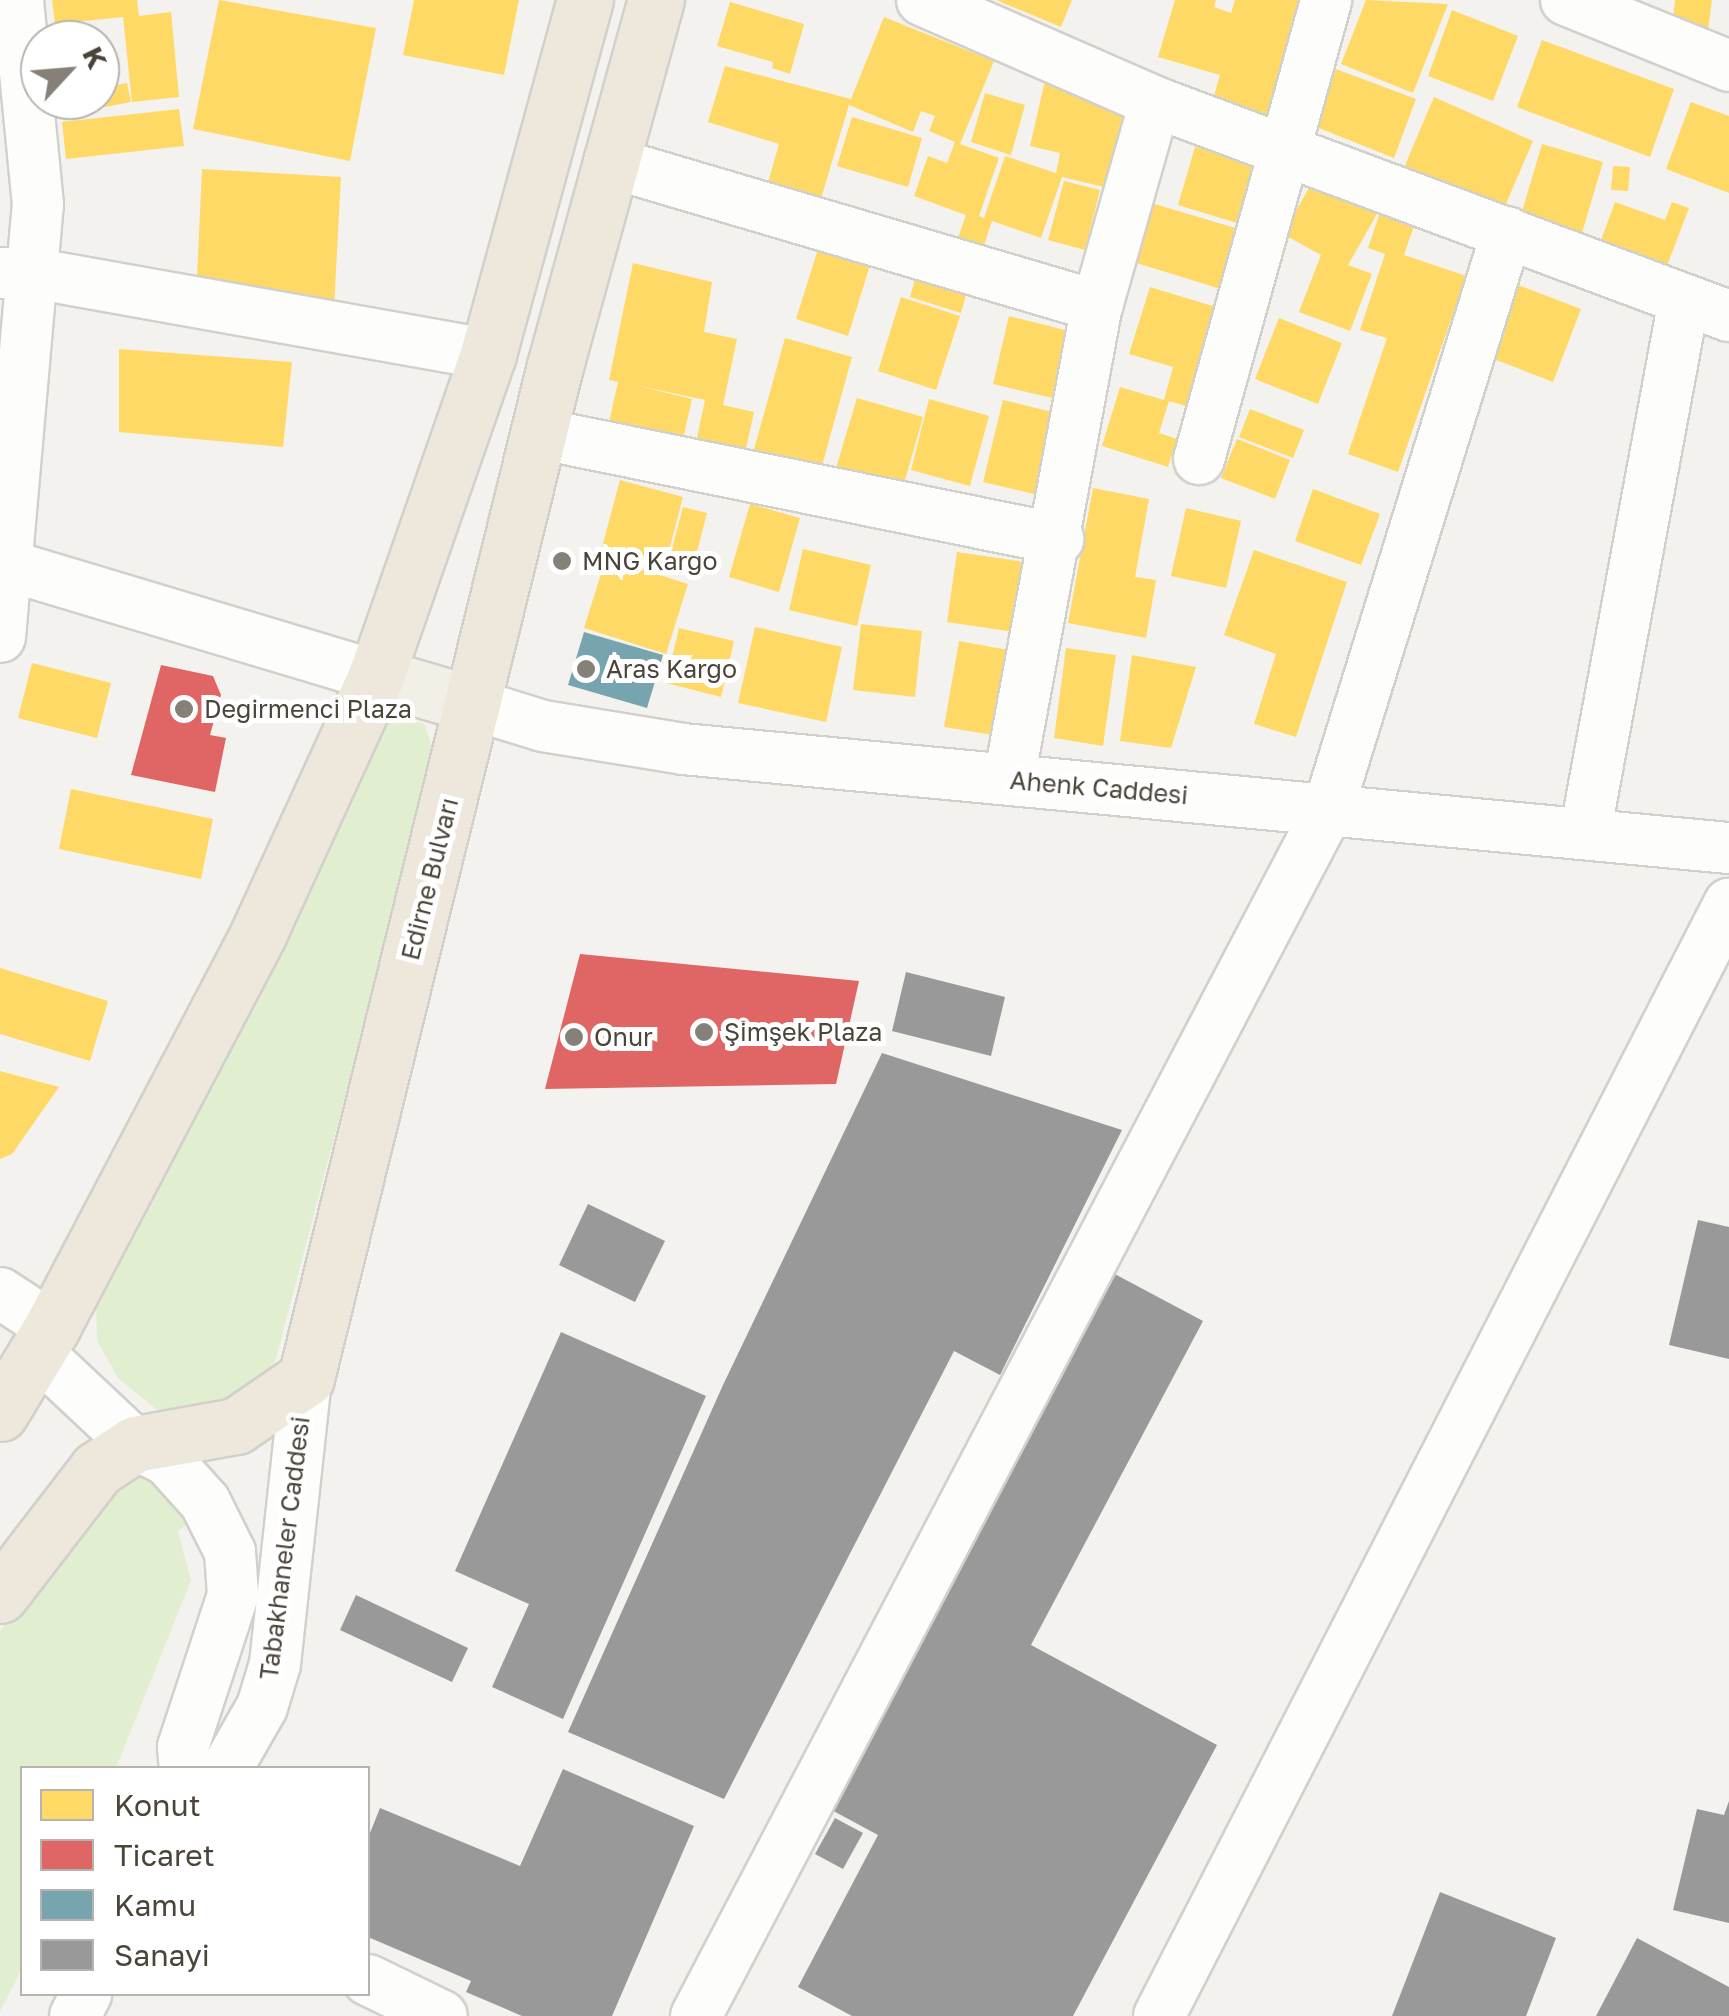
<!DOCTYPE html>
<meta charset="utf-8">
<style>
body{margin:0}
#map{position:relative;width:1729px;height:2016px;overflow:hidden;background:#f4f2ee;font-family:"Golos Text",sans-serif}
div>[style]{position:absolute}
[style*='--x']{left:calc(var(--x)*1px);top:calc(var(--y)*1px);width:calc(var(--w)*1px);rotate:calc(var(--a)*1deg)}
.green>*{inset:0;background:#e1eecf}
.homes>*{inset:0;background:#ffd966}
.shops>*{inset:0;background:#e06666}
.public>*{inset:0;background:#76a5af}
.industry>*{inset:0;background:#999}
.roads{filter:drop-shadow(2px 0 #d2d0cb) drop-shadow(-2px 0 #d2d0cb) drop-shadow(0 2px #d2d0cb) drop-shadow(0 -2px #d2d0cb)}
.minor>*{height:50px;margin:-25px;padding:0 25px;transform-origin:25px;border-radius:25px;background:#fdfdfc}
.major>*{height:55px;margin:-27.5px;padding:0 27.5px;transform-origin:27.5px;border-radius:27.5px;background:#f2efe6}
.highway>*{height:55px;margin:-27.5px;padding:0 27.5px;transform-origin:27.5px;border-radius:27.5px;background:#ede8db}
.dots>*{width:28px;height:28px;translate:-50% -50%;box-sizing:border-box;border:5px solid #fff;border-radius:50%}
span{translate:-50% -50%;white-space:nowrap;text-align:center;line-height:1.15;-webkit-text-stroke:10px #fff;paint-order:stroke}
.poi-label{font-size:25px;color:#4b4439}
.left{translate:0 -50%;text-align:left}
.street-label{font-size:25px;color:#4b4439}
.legend{position:absolute;left:20px;top:1766px;width:350px;height:230px;box-sizing:border-box;background:#fff;border:2px solid #b7b4b0;margin:0;padding:12px 18px;list-style:none;font-size:30px;color:#4b4439}
.legend li{display:flex;align-items:center;gap:20px;height:50px}
.legend b{width:50px;border:2px solid #b7b4b0}
.north{position:absolute;left:20px;top:20px;width:100px;height:100px;box-sizing:border-box;background:#fff;border:2px solid #b7b4b0;border-radius:50%;rotate:64deg;font-size:28px;font-weight:700;line-height:40px;text-align:center;color:#4b4439}
.north::after{content:'';display:block;margin:auto;width:35px;height:45px;background:#868178;clip-path:polygon(50% 0,100% 100%,50% 72%,0 100%)}
</style>
<div id="map">
<div class="green">
<div style="clip-path:polygon(384px 713px,424px 724px,435px 754px,273px 1370px,240px 1396px,203px 1408px,157px 1410px,118px 1378px,97px 1340px,96px 1299px)"></div>
<div style="clip-path:polygon(117px 1460px,162px 1486px,188px 1524px,178px 1531px,191px 1580px,116px 1768px,22px 1768px,22px 1968px,0 2011px,0 1631px)"></div>
</div>
<div class="homes">
<div style="clip-path:polygon(52px 0,137px 0,139px 16px,171px 12px,179px 97px,132px 102px,123px 17px,55px 24px)"></div>
<div style="clip-path:polygon(219px 0,376px 28px,350px 161px,193px 129px)"></div>
<div style="clip-path:polygon(414px 0,519px 0,504px 75px,403px 55px)"></div>
<div style="clip-path:polygon(996px 0,1072px 0,1061px 27px)"></div>
<div style="clip-path:polygon(1175px 0,1216px 0,1214px 7px,1231px 13px,1235px 0,1314px 0,1276px 129px,1210px 109px,1220px 75px,1158px 57px)"></div>
<div style="clip-path:polygon(1366px 0,1448px 4px,1413px 93px,1341px 64px)"></div>
<div style="clip-path:polygon(1675px 0,1712px 0,1708px 31px,1672px 27px)"></div>
<div style="clip-path:polygon(730px 2px,804px 24px,790px 74px,772px 68px,773px 62px,717px 46px)"></div>
<div style="clip-path:polygon(1452px 10px,1518px 36px,1493px 101px,1428px 76px)"></div>
<div style="clip-path:polygon(884px 17px,994px 61px,960px 144px,999px 158px,979px 216px,984px 218px,1005px 156px,1056px 173px,1060px 153px,1030px 146px,1046px 76px,1129px 95px,1108px 188px,1062px 177px,1041px 238px,992px 221px,979px 260px,953px 252px,966px 215px,914px 196px,928px 156px,947px 163px,955px 142px,929px 131px,935px 116px,921px 111px,913px 132px,849px 105px,817px 212px,764px 196px,779px 144px,708px 122px,725px 66px,851px 99px)"></div>
<div style="clip-path:polygon(1542px 40px,1674px 89px,1650px 157px,1517px 107px)"></div>
<div style="clip-path:polygon(1336px 69px,1416px 99px,1394px 158px,1314px 126px)"></div>
<div style="clip-path:polygon(127px 83px,131px 102px,53px 117px,49px 100px,100px 100px,100px 88px)"></div>
<div style="clip-path:polygon(985px 93px,1025px 105px,1011px 155px,971px 142px)"></div>
<div style="clip-path:polygon(1434px 97px,1533px 141px,1502px 213px,1403px 170px)"></div>
<div style="clip-path:polygon(1691px 102px,1729px 116px,1729px 193px,1666px 169px)"></div>
<div style="clip-path:polygon(179px 109px,184px 146px,66px 159px,62px 122px)"></div>
<div style="clip-path:polygon(852px 117px,922px 138px,908px 187px,837px 166px)"></div>
<div style="clip-path:polygon(1542px 144px,1603px 162px,1582px 233px,1521px 215px)"></div>
<div style="clip-path:polygon(1195px 147px,1265px 167px,1247px 226px,1178px 205px)"></div>
<div style="clip-path:polygon(1613px 166px,1630px 167px,1628px 191px,1611px 190px)"></div>
<div style="clip-path:polygon(202px 169px,341px 177px,334px 308px,196px 300px)"></div>
<div style="clip-path:polygon(1314px 179px,1377px 214px,1348px 265px,1372px 274px,1350px 331px,1299px 312px,1321px 255px,1283px 234px)"></div>
<div style="clip-path:polygon(1064px 181px,1100px 190px,1085px 250px,1048px 240px)"></div>
<div style="clip-path:polygon(1148px 202px,1242px 230px,1224px 290px,1130px 261px)"></div>
<div style="clip-path:polygon(1615px 202px,1665px 220px,1672px 202px,1689px 208px,1660px 284px,1594px 259px)"></div>
<div style="clip-path:polygon(1379px 215px,1414px 226px,1404px 255px,1466px 276px,1398px 472px,1348px 454px,1387px 338px,1360px 330px,1385px 254px,1368px 248px)"></div>
<div style="clip-path:polygon(819px 246px,871px 262px,848px 336px,796px 319px)"></div>
<div style="clip-path:polygon(633px 263px,712px 282px,704px 332px,737px 339px,723px 405px,754px 412px,742px 467px,693px 456px,705px 400px,635px 385px,692px 399px,679px 457px,605px 440px,618px 382px,609px 380px)"></div>
<div style="clip-path:polygon(917px 273px,968px 288px,961px 313px,910px 297px)"></div>
<div style="clip-path:polygon(1505px 280px,1581px 309px,1553px 382px,1478px 353px)"></div>
<div style="clip-path:polygon(1150px 287px,1219px 308px,1189px 407px,1169px 401px,1159px 433px,1177px 439px,1168px 467px,1102px 446px,1120px 387px,1164px 400px,1173px 367px,1129px 354px)"></div>
<div style="clip-path:polygon(901px 297px,960px 316px,936px 390px,878px 371px)"></div>
<div style="clip-path:polygon(1009px 316px,1077px 333px,1061px 400px,993px 384px)"></div>
<div style="clip-path:polygon(1279px 318px,1342px 343px,1318px 404px,1255px 379px)"></div>
<div style="clip-path:polygon(785px 338px,852px 357px,820px 473px,753px 453px)"></div>
<div style="clip-path:polygon(119px 349px,292px 362px,283px 447px,119px 432px)"></div>
<div style="clip-path:polygon(857px 398px,923px 417px,900px 498px,833px 478px)"></div>
<div style="clip-path:polygon(929px 399px,989px 416px,970px 486px,911px 470px)"></div>
<div style="clip-path:polygon(1003px 400px,1057px 413px,1038px 495px,983px 482px)"></div>
<div style="clip-path:polygon(1250px 409px,1304px 430px,1293px 458px,1239px 437px)"></div>
<div style="clip-path:polygon(1237px 439px,1290px 460px,1275px 499px,1221px 478px)"></div>
<div style="clip-path:polygon(620px 480px,683px 497px,666px 562px,601px 551px)"></div>
<div style="clip-path:polygon(1093px 488px,1149px 499px,1135px 577px,1156px 580px,1146px 638px,1068px 623px)"></div>
<div style="clip-path:polygon(1313px 489px,1380px 514px,1361px 565px,1295px 541px)"></div>
<div style="clip-path:polygon(750px 504px,800px 518px,779px 592px,729px 577px)"></div>
<div style="clip-path:polygon(683px 507px,707px 513px,693px 567px,669px 560px)"></div>
<div style="clip-path:polygon(1186px 508px,1241px 521px,1226px 588px,1171px 576px)"></div>
<div style="clip-path:polygon(803px 549px,871px 565px,857px 626px,789px 610px)"></div>
<div style="clip-path:polygon(1254px 550px,1347px 582px,1296px 737px,1254px 724px,1276px 654px,1224px 635px)"></div>
<div style="clip-path:polygon(957px 552px,1024px 562px,1014px 632px,947px 622px)"></div>
<div style="clip-path:polygon(606px 558px,688px 584px,666px 654px,584px 628px)"></div>
<div style="clip-path:polygon(861px 624px,922px 631px,915px 697px,853px 690px)"></div>
<div style="clip-path:polygon(755px 627px,842px 647px,826px 722px,738px 703px)"></div>
<div style="clip-path:polygon(679px 628px,734px 641px,721px 697px,666px 683px)"></div>
<div style="clip-path:polygon(959px 641px,1008px 650px,993px 735px,944px 727px)"></div>
<div style="clip-path:polygon(1066px 648px,1116px 655px,1103px 746px,1054px 738px)"></div>
<div style="clip-path:polygon(1132px 655px,1196px 667px,1171px 748px,1120px 741px)"></div>
<div style="clip-path:polygon(32px 663px,111px 683px,97px 738px,18px 718px)"></div>
<div style="clip-path:polygon(71px 789px,213px 819px,201px 879px,59px 849px)"></div>
<div style="clip-path:polygon(0 968px,108px 1001px,90px 1061px,0 1034px)"></div>
<div style="clip-path:polygon(0 1071px,59px 1087px,12px 1154px,0 1159px)"></div>
</div>
<div class="shops">
<div style="clip-path:polygon(161px 665px,213px 676px,221px 695px,210px 735px,226px 738px,215px 792px,131px 775px)"></div>
<div style="clip-path:polygon(580px 954px,859px 981px,836px 1084px,545px 1089px)"></div>
</div>
<div class="public">
<div style="clip-path:polygon(584px 632px,663px 655px,647px 708px,568px 685px)"></div>
</div>
<div class="industry">
<div style="clip-path:polygon(906px 972px,1005px 997px,991px 1056px,892px 1031px)"></div>
<div style="clip-path:polygon(882px 1053px,1122px 1130px,1000px 1375px,954px 1351px,724px 1799px,568px 1732px,723px 1385px)"></div>
<div style="clip-path:polygon(588px 1204px,665px 1241px,635px 1302px,559px 1265px)"></div>
<div style="clip-path:polygon(1698px 1220px,1729px 1227px,1729px 1359px,1669px 1345px)"></div>
<div style="clip-path:polygon(1111px 1272px,1203px 1321px,1031px 1645px,1217px 1745px,1073px 2016px,852px 2016px,798px 1987px,878px 1835px,826px 1807px)"></div>
<div style="clip-path:polygon(561px 1332px,706px 1396px,563px 1719px,492px 1687px,529px 1604px,455px 1571px)"></div>
<div style="clip-path:polygon(356px 1595px,468px 1648px,452px 1682px,340px 1630px)"></div>
<div style="clip-path:polygon(563px 1769px,694px 1826px,612px 2016px,522px 2016px,466px 1992px,471px 1981px,368px 1937px,368px 1838px,380px 1808px,520px 1866px)"></div>
<div style="clip-path:polygon(1729px 1801px,1729px 1923px,1673px 1910px,1697px 1809px,1724px 1815px)"></div>
<div style="clip-path:polygon(835px 1818px,863px 1833px,843px 1869px,815px 1854px)"></div>
<div style="clip-path:polygon(1440px 1892px,1556px 1938px,1526px 2016px,1392px 2016px)"></div>
<div style="clip-path:polygon(1637px 1938px,1729px 1987px,1729px 2016px,1596px 2016px)"></div>
</div>
<div class="roads">
<div class="minor">
<div style="--x:922;--y:0;--w:254;--a:23.6"></div>
<div style="--x:1155;--y:102;--w:613;--a:20.45"></div>
<div style="--x:1566;--y:0;--w:176;--a:22"></div>
<div style="--x:609;--y:162;--w:509;--a:16.44"></div>
<div style="--x:0;--y:273;--w:32;--a:0"></div>
<div style="--x:32;--y:273;--w:463;--a:10.1"></div>
<div style="--x:542;--y:434;--w:527;--a:11.5"></div>
<div style="--x:1199;--y:459;--w:476;--a:-74.5"></div>
<div style="--x:0;--y:563;--w:393;--a:16.7"></div>
<div style="--x:0;--y:637;--w:434;--a:-85"></div>
<div style="--x:38;--y:205;--w:206;--a:-95.6"></div>
<div style="--x:472;--y:704;--w:74;--a:17.2"></div>
<div style="--x:543;--y:726;--w:142;--a:9.3"></div>
<div style="--x:683;--y:749;--w:1051;--a:5.41"></div>
<div style="--x:1009;--y:779;--w:481;--a:-79.5"></div>
<div style="--x:1097;--y:306;--w:212;--a:-74.1"></div>
<div style="--x:1585;--y:834;--w:543;--a:-79.5"></div>
<div style="--x:0;--y:1293;--w:62;--a:33.2"></div>
<div style="--x:37;--y:1352;--w:134;--a:43.2"></div>
<div style="--x:135;--y:1444;--w:36;--a:27"></div>
<div style="--x:167;--y:1460;--w:57;--a:47.9"></div>
<div style="--x:205;--y:1502;--w:56;--a:63.4"></div>
<div style="--x:230;--y:1552;--w:43;--a:86"></div>
<div style="--x:233;--y:1595;--w:160;--a:108.2"></div>
<div style="--x:183;--y:1747;--w:21;--a:85"></div>
<div style="--x:227;--y:1768;--w:70;--a:-60.2"></div>
<div style="--x:262;--y:1707;--w:45;--a:-73.2"></div>
<div style="--x:275;--y:1664;--w:288;--a:-83.8"></div>
<div style="--x:368;--y:1980;--w:82;--a:25.9"></div>
<div style="--x:75;--y:2016;--w:25;--a:-63"></div>
<div style="--x:696;--y:2016;--w:1362;--a:-62.34"></div>
<div style="--x:1328;--y:810;--w:605;--a:-72.79"></div>
<div style="--x:1159;--y:2016;--w:1250;--a:-62.86"></div>
</div>
<div class="major">
<div style="--x:376;--y:676;--w:100;--a:16.3"></div>
</div>
<div class="highway">
<div style="--x:0;--y:1413;--w:100;--a:-58.8"></div>
<div style="--x:52;--y:1327;--w:446;--a:-62.3"></div>
<div style="--x:259;--y:932;--w:281;--a:-65.4"></div>
<div style="--x:376;--y:676;--w:341;--a:-70.8"></div>
<div style="--x:488;--y:354;--w:367;--a:-74.7"></div>
<div style="--x:0;--y:1595;--w:159;--a:-52.4"></div>
<div style="--x:97;--y:1469;--w:45;--a:-33.3"></div>
<div style="--x:135;--y:1444;--w:103;--a:-10.1"></div>
<div style="--x:236;--y:1426;--w:85;--a:-34.4"></div>
<div style="--x:306;--y:1378;--w:1042;--a:-76.18"></div>
<div style="--x:555;--y:366;--w:380;--a:-74.6"></div>
</div>
</div>
<div class="dots">
<div style="left:562px;top:561px;background:#868178"></div>
<div style="left:586px;top:669px;background:#868178"></div>
<div style="left:184px;top:709px;background:#868178"></div>
<div style="left:704px;top:1032px;background:#868178"></div>
<div style="left:574px;top:1037px;background:#868178"></div>
</div>
<div class="poi-label">
<span class="left" style="left:582px;top:561px">MNG Kargo</span>
<span class="left" style="left:606px;top:669px">Aras Kargo</span>
<span class="left" style="left:204px;top:709px">Değirmenci Plaza</span>
<span class="left" style="left:724px;top:1032px">Şimşek Plaza</span>
<span class="left" style="left:594px;top:1037px">Onur</span>
</div>
<div class="street-label">
<span style="left:1099px;top:788px;rotate:5deg">Ahenk Caddesi</span>
<span style="left:430px;top:879px;rotate:-76deg">Edirne Bulvarı</span>
<span style="left:285px;top:1548px;rotate:-83deg">Tabakhaneler Caddesi</span>
</div>
<ul class="legend">
<li><b style="height:28px;background:#ffd966"></b>Konut</li>
<li><b style="height:28px;background:#e06666"></b>Ticaret</li>
<li><b style="height:28px;background:#76a5af"></b>Kamu</li>
<li><b style="height:28px;background:#999"></b>Sanayi</li>
</ul>
<div class="north">K</div>
</div>
